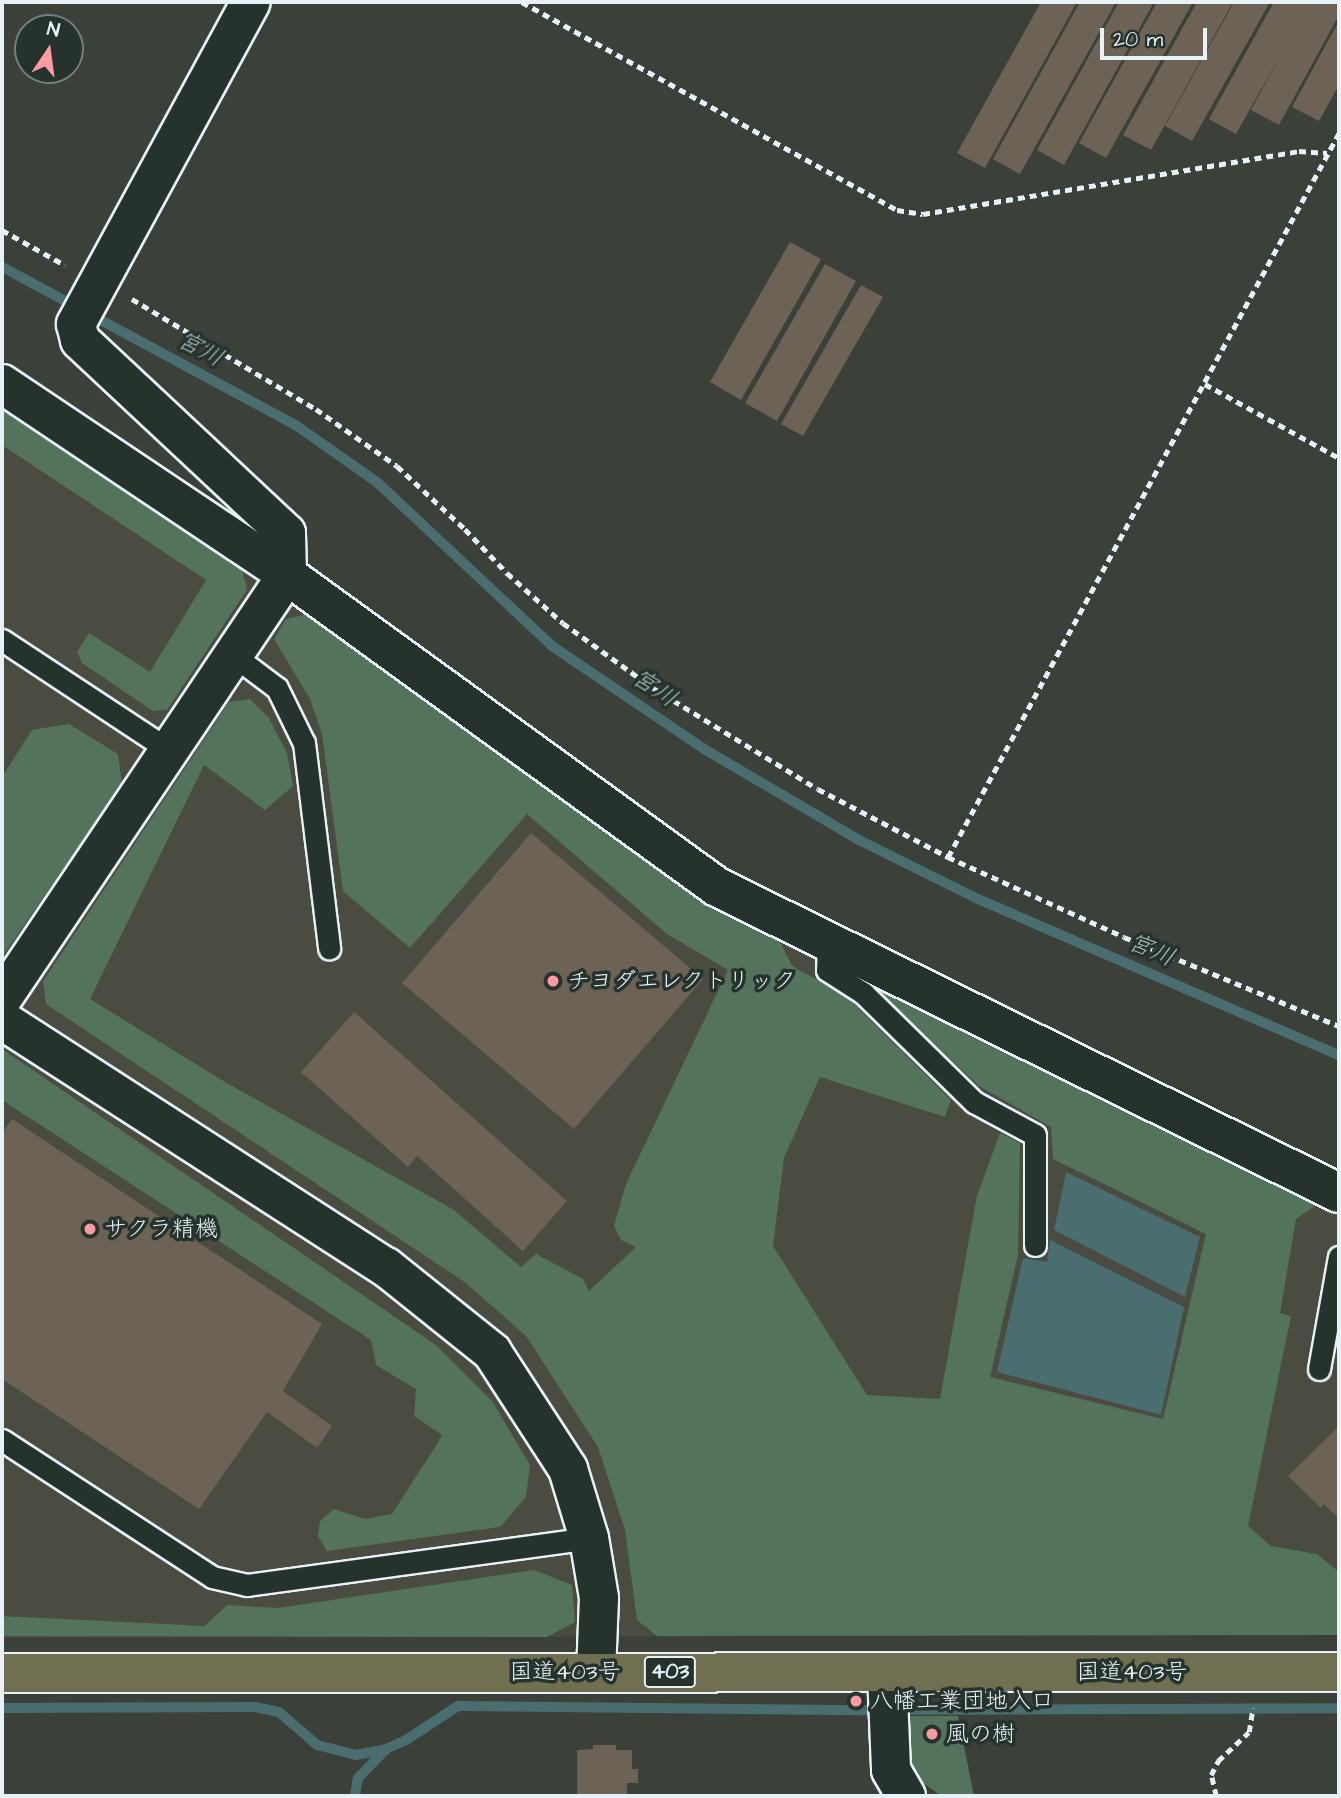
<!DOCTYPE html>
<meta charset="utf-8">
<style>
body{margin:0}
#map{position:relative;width:1341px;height:1798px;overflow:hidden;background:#3b4139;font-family:"Architects Daughter","Klee One",sans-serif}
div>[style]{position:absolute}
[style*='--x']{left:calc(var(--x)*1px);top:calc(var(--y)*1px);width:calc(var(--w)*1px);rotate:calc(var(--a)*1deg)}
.built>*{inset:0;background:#4a4b41}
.green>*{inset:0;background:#54735c}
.water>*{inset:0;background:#4a6d70}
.stream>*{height:10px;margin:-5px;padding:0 5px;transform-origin:5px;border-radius:5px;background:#4a6d70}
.building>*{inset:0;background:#6c6255}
.path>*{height:4.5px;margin-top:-2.25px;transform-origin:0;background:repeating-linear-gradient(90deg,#e8f1f8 0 7px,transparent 0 12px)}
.roads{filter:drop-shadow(2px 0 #e8f1f8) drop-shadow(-2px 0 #e8f1f8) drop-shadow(0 2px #e8f1f8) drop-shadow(0 -2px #e8f1f8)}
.service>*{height:21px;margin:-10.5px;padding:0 10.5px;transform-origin:10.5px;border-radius:10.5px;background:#26332d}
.minor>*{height:38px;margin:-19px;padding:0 19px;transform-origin:19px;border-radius:19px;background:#26332d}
.tertiary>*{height:38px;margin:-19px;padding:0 19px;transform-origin:19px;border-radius:19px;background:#26332d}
.trunk>*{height:38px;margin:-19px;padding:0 19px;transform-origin:19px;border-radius:19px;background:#716f52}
.dots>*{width:19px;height:19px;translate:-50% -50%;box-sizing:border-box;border:4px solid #26332d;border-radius:50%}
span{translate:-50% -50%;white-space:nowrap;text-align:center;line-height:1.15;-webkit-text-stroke:7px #26332d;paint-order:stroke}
.shield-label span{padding:2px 5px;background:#26332d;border:2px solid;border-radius:5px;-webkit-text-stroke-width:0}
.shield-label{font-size:21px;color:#e8f1f8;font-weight:700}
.poi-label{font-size:23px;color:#e8f1f8}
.left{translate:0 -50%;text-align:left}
.street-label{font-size:23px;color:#e8f1f8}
.water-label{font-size:24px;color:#a9bcc2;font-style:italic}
.frame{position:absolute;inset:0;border:4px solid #e8f1f8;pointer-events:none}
.north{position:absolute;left:14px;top:14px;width:70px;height:70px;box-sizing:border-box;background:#26332d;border:2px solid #747f7e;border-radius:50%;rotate:13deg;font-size:19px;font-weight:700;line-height:28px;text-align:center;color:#e8f1f8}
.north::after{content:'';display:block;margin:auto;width:24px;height:32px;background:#ff9aa2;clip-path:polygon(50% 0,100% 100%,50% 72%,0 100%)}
.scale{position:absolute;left:1100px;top:28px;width:107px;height:32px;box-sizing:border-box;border:4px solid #e8f1f8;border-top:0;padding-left:9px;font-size:21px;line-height:24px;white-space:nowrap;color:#e8f1f8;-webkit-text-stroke:5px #26332d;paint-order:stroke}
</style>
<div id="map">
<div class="built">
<div style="clip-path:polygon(2px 404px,241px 565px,713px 900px,1339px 1211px,1339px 1635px,2px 1638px)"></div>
</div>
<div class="green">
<div style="clip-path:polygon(2px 405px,241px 565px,247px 590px,167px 710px,153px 711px,82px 663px,77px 652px,89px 633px,150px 672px,206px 580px,2px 445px)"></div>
<div style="clip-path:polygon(312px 613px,706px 906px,777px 936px,792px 966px,846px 996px,951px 1100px,945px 1117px,820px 1077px,784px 1158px,773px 1246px,867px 1395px,940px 1399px,977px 1196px,1000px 1133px,1020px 1143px,1018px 1255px,990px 1377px,1163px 1419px,1206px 1234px,1053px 1159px,1051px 1127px,979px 1086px,882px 995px,872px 979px,1321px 1202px,1296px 1219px,1280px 1313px,1291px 1316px,1248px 1526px,1271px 1546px,1317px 1554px,1339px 1572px,1339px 1635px,657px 1636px,637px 1620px,625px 1530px,598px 1447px,526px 1336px,466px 1283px,46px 1004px,43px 981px,229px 702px,250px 699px,269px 718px,287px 753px,293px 786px,265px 810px,204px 765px,90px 999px,225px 1082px,454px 1210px,521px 1267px,536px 1254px,583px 1279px,589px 1291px,636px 1247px,621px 1240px,614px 1226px,626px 1184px,728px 970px,667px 934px,527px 814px,410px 948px,343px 891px,322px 734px,310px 699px,274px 639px,286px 619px)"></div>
<div style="clip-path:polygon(69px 724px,118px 754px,122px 784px,2px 957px,2px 777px,32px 730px)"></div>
<div style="clip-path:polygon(2px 1049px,436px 1345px,492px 1401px,530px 1465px,526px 1497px,500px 1527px,327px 1551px,318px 1536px,320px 1521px,334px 1509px,365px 1519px,392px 1514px,437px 1444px,442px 1435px,414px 1416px,416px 1389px,376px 1365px,371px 1340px,2px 1100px)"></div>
<div style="clip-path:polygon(534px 1570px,572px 1585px,575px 1622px,547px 1637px,2px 1636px,2px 1616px,205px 1626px,227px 1605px,278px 1608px)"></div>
<div style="clip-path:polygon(909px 1716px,958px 1716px,974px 1796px,941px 1796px,918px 1779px,911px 1762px)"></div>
</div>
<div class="water">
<div style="clip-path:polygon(1066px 1172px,1200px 1237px,1185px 1297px,1054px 1230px)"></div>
<div style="clip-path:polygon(1050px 1240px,1184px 1307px,1161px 1415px,997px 1372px,1023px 1258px,1047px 1262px)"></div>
</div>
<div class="stream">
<div style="--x:2;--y:267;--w:335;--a:28.3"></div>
<div style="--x:297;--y:426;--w:99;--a:35.1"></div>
<div style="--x:378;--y:483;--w:238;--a:43.1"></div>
<div style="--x:552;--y:646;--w:184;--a:34.1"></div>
<div style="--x:704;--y:749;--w:180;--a:30.4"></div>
<div style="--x:859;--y:840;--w:133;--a:26.4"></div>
<div style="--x:978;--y:899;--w:393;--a:23.4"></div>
<div style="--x:2;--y:1708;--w:253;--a:-0.2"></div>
<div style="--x:255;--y:1707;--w:25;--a:12"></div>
<div style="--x:279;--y:1712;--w:50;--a:41"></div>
<div style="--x:317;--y:1745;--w:40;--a:14.4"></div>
<div style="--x:356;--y:1755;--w:31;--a:-11"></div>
<div style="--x:386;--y:1749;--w:22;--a:-24"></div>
<div style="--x:406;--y:1740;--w:62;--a:-33.2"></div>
<div style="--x:458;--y:1706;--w:406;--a:0.6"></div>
<div style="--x:864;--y:1710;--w:475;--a:-0.2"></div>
<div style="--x:355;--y:1796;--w:18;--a:-81"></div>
<div style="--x:358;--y:1778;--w:40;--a:-46"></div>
</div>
<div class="building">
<div style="clip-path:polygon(1041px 2px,1077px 2px,985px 168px,957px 153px)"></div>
<div style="clip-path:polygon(1080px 2px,1116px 2px,1020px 174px,993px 159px)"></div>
<div style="clip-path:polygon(1119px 2px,1154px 2px,1064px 165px,1037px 150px)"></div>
<div style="clip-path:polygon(1157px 2px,1193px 2px,1106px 158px,1079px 143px)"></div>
<div style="clip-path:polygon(1197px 2px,1233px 2px,1151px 150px,1123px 135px)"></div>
<div style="clip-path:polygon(1234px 2px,1270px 2px,1192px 141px,1165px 126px)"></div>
<div style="clip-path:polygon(1274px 2px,1339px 2px,1339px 15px,1279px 125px,1251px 110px,1283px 51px,1236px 134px,1209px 119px)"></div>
<div style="clip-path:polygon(1339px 21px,1339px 85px,1319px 121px,1292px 107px)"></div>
<div style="clip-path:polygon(790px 242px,821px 259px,741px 400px,710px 382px)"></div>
<div style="clip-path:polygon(825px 264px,856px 281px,777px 421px,745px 403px)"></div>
<div style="clip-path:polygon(861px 285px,883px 297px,803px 436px,781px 424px)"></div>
<div style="clip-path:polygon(531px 833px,703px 979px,574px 1129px,402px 983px)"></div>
<div style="clip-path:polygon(354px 1012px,567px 1201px,523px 1251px,417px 1156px,408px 1167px,301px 1072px)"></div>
<div style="clip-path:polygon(12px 1119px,322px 1324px,283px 1391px,332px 1426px,317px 1448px,267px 1412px,199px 1509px,2px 1379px,2px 1134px)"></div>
<div style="clip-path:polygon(1339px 1426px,1339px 1519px,1324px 1504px,1321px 1508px,1288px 1476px)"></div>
<div style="clip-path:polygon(593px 1745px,616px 1745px,616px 1750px,632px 1750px,632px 1769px,638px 1769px,638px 1783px,627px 1783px,627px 1794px,577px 1794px,577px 1750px,593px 1749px)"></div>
</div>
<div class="path">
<div style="--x:522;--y:2;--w:429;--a:29"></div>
<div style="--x:897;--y:210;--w:26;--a:9"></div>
<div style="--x:923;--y:214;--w:381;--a:-9.5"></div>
<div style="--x:1299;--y:151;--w:28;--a:4"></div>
<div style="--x:2;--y:230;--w:72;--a:29.1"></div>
<div style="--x:132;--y:299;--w:214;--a:30.9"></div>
<div style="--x:316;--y:409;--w:99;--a:35.1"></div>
<div style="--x:397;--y:466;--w:93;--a:42.8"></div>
<div style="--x:465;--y:529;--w:61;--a:46.3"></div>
<div style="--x:507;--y:573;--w:75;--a:41.8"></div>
<div style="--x:563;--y:623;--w:111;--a:35.8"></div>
<div style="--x:653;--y:688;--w:193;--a:31.5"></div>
<div style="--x:818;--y:789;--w:147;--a:27.6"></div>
<div style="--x:948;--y:857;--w:193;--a:24.4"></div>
<div style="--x:1124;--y:937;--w:233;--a:22.5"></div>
<div style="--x:1205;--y:384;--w:153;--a:28.9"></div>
<div style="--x:948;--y:857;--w:823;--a:-61.63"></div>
<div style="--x:1216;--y:1796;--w:22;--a:-103"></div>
<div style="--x:1211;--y:1775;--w:16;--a:-63"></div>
<div style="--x:1218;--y:1761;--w:42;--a:-43.1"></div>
<div style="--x:1249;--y:1732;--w:24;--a:-81"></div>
</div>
<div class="roads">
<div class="service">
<div style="--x:2;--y:640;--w:200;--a:33.4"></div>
<div style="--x:233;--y:655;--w:55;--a:36.9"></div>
<div style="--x:277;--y:688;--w:61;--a:63.9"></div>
<div style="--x:304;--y:743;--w:207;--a:83"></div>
<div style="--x:828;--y:944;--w:26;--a:92"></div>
<div style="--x:827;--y:970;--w:43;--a:32.6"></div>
<div style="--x:863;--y:993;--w:156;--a:44.5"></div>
<div style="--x:974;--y:1102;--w:69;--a:28.4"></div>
<div style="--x:1035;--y:1135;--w:110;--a:90"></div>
<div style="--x:1319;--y:1369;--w:114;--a:-79.9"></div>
<div style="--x:2;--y:1440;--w:251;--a:33.1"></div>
<div style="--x:212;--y:1577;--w:36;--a:13"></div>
<div style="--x:247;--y:1585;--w:345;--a:-7.8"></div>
</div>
<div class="minor">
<div style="--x:2;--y:384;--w:343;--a:33.8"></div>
<div style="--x:287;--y:575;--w:42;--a:-91.4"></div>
<div style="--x:286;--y:533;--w:282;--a:-136.9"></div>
<div style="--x:80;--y:340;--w:16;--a:-104"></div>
<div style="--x:76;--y:324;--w:366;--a:-61.5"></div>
<div style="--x:2;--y:999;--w:511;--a:-56.09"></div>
<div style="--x:287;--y:575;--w:531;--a:35.96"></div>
<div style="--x:717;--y:887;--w:693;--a:26.2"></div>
<div style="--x:887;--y:1673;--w:97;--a:87.6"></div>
<div style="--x:891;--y:1770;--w:30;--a:60"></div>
</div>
<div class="tertiary">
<div style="--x:2;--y:1020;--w:457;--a:32.8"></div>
<div style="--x:386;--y:1267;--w:136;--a:38.7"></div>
<div style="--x:492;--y:1352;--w:140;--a:57"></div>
<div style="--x:568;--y:1469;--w:72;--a:73.1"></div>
<div style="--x:589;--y:1538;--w:61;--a:80.5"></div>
<div style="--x:599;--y:1598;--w:74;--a:92.3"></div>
</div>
<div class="trunk">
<div style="--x:2;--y:1673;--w:1337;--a:-0.04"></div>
</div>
</div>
<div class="dots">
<div style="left:553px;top:981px;background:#ff9aa2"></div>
<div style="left:90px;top:1229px;background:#ff9aa2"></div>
<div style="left:856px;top:1701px;background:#ff9aa2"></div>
<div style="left:932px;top:1734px;background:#ff9aa2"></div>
</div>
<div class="shield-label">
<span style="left:670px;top:1672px">403</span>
</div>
<div class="poi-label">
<span class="left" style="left:567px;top:981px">チヨダエレクトリック</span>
<span class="left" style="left:104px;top:1229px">サクラ精機</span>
<span class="left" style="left:870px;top:1701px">八幡工業団地入口</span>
<span class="left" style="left:946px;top:1734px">風の樹</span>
</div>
<div class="street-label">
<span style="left:565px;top:1672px">国道403号</span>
<span style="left:1132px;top:1672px">国道403号</span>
</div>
<div class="water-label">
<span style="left:200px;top:350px;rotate:28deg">宮川</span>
<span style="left:654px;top:689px;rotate:34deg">宮川</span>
<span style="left:1151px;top:951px;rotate:23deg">宮川</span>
</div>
<div class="frame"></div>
<div class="north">N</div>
<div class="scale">20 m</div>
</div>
